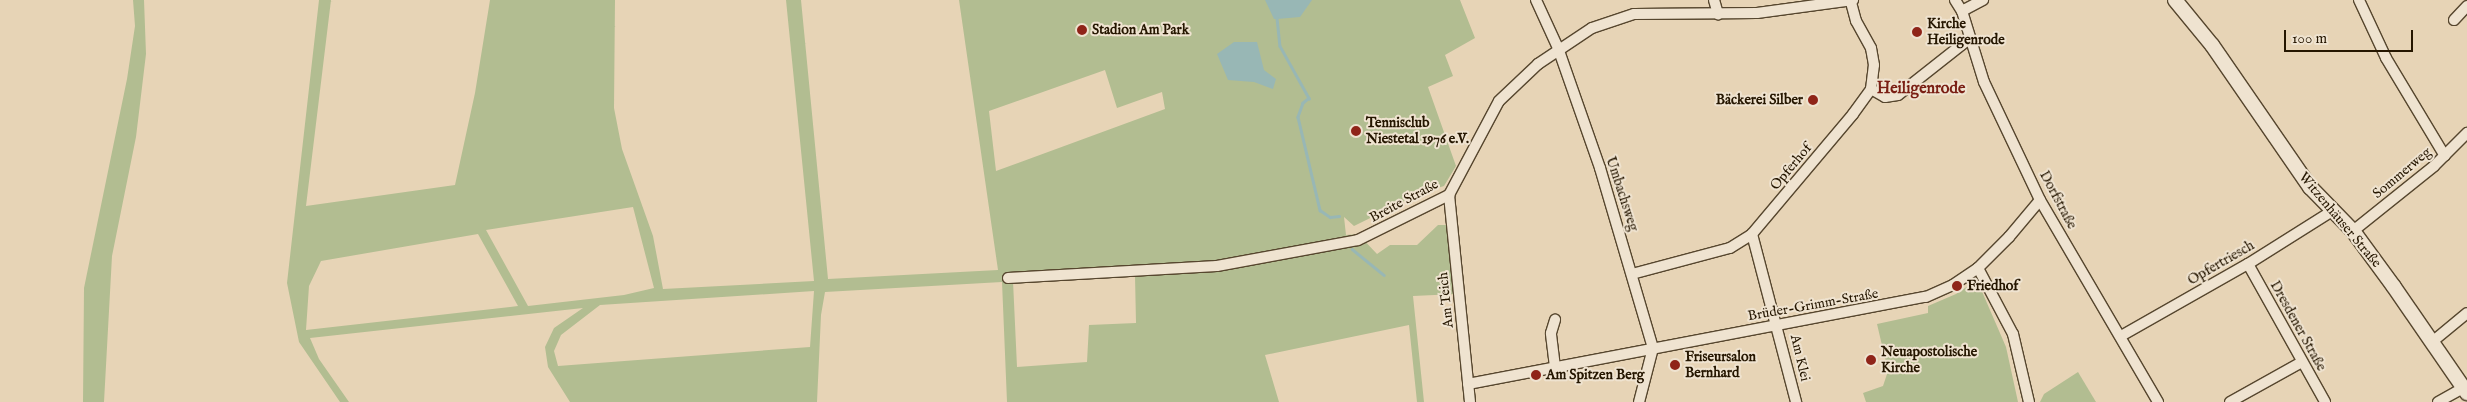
<!DOCTYPE html>
<meta charset="utf-8">
<style>
body{margin:0}
#map{position:relative;width:2467px;height:402px;overflow:hidden;background:#e7d4b6;font-family:"IM FELL English",serif}
div>[style]{position:absolute}
[style*='--x']{left:calc(var(--x)*1px);top:calc(var(--y)*1px);width:calc(var(--w)*1px);rotate:calc(var(--a)*1deg)}
.green>*{inset:0;background:#b2bd91}
.water>*{inset:0;background:#98b7b5}
.stream>*{height:2.5px;margin:-1.25px;padding:0 1.25px;transform-origin:1.25px;border-radius:1.25px;background:#98b7b5}
.roads{filter:drop-shadow(1px 0 #56462e) drop-shadow(-1px 0 #56462e) drop-shadow(0 1px #56462e) drop-shadow(0 -1px #56462e)}
.street>*{height:10px;margin:-5px;padding:0 5px;transform-origin:5px;border-radius:5px;background:#efe3d0}
.secondary>*{height:14px;margin:-7px;padding:0 7px;transform-origin:7px;border-radius:7px;background:#efe3d0}
.dots>*{width:14px;height:14px;translate:-50% -50%;box-sizing:border-box;border:2px solid #efe3d0;border-radius:50%}
span{translate:-50% -50%;white-space:nowrap;text-align:center;line-height:1.15;-webkit-text-stroke:4px #efe3d0;paint-order:stroke}
.poi-label{font-size:14px;color:#251600;font-weight:700}
.left{translate:0 -50%;text-align:left}
.right{translate:-100% -50%;text-align:right}
.street-label{font-size:14px;color:#251600}
.quarter-label{font-size:16px;color:#7a1f14;font-weight:700}
.scale{position:absolute;left:2284px;top:30px;width:129px;height:22px;box-sizing:border-box;border:2px solid #251600;border-top:0;padding-left:6px;font-size:15px;line-height:18px;white-space:nowrap;color:#251600;-webkit-text-stroke:4px #efe3d0;paint-order:stroke}
</style>
<div id="map">
<div class="green">
<div style="clip-path:polygon(133px 0,144px 0,146px 54px,136px 137px,112px 256px,104px 402px,83px 402px,84px 288px,127px 79px,135px 26px)"></div>
<div style="clip-path:polygon(evenodd,319px 0,331px 0,306px 206px,455px 185px,475px 93px,490px 0,615px 0,614px 108px,622px 149px,653px 236px,663px 289px,814px 281px,786px 0,801px 0,828px 279px,998px 270px,959px 0,1460px 0,1475px 38px,1445px 55px,1453px 76px,1428px 87px,1456px 166px,1444px 186px,1421px 193px,1354px 226px,1344px 217px,1346px 235px,1358px 234px,1377px 254px,1390px 245px,1417px 245px,1438px 225px,1449px 225px,1456px 294px,1413px 296px,1424px 402px,1417px 402px,1409px 325px,1265px 355px,1279px 402px,1007px 402px,1002px 282px,825px 292px,821px 315px,817px 402px,570px 402px,548px 367px,545px 347px,554px 328px,583px 308px,310px 338px,319px 359px,349px 402px,340px 402px,299px 342px,287px 283px,319px 0,1105px 70px,1117px 108px,1162px 92px,1165px 109px,996px 171px,989px 111px,1105px 70px,319px 0,633px 207px,654px 288px,624px 295px,528px 306px,486px 230px,633px 207px,319px 0,478px 234px,518px 306px,306px 330px,309px 286px,321px 261px,478px 234px,319px 0,1135px 276px,1136px 323px,1089px 325px,1087px 362px,1017px 367px,1013px 281px,1135px 276px,319px 0,814px 291px,810px 347px,558px 366px,554px 351px,561px 335px,600px 305px,814px 291px)"></div>
<div style="clip-path:polygon(1977px 280px,2006px 347px,2018px 402px,1866px 402px,1863px 393px,1883px 386px,1888px 371px,1877px 324px,1928px 313px,1928px 306px,1956px 294px)"></div>
<div style="clip-path:polygon(2078px 372px,2096px 402px,2040px 402px,2044px 394px)"></div>
</div>
<div class="water">
<div style="clip-path:polygon(1265px 0,1312px 0,1300px 17px,1277px 19px,1274px 19px)"></div>
<div style="clip-path:polygon(1234px 42px,1257px 42px,1264px 70px,1276px 79px,1273px 89px,1254px 82px,1228px 80px,1217px 54px)"></div>
</div>
<div class="stream">
<div style="--x:1277;--y:18;--w:28;--a:84"></div>
<div style="--x:1280;--y:46;--w:60;--a:60.9"></div>
<div style="--x:1309;--y:98;--w:8;--a:140"></div>
<div style="--x:1303;--y:103;--w:15;--a:110"></div>
<div style="--x:1298;--y:117;--w:96;--a:76.7"></div>
<div style="--x:1320;--y:210;--w:12;--a:35"></div>
<div style="--x:1330;--y:217;--w:9;--a:-6"></div>
<div style="--x:1352;--y:249;--w:41;--a:39.1"></div>
</div>
<div class="roads">
<div class="street">
<div style="--x:1536;--y:0;--w:53;--a:65.4"></div>
<div style="--x:1558;--y:48;--w:127;--a:70.7"></div>
<div style="--x:1600;--y:168;--w:188;--a:73.6"></div>
<div style="--x:1653;--y:348;--w:56;--a:104.5"></div>
<div style="--x:1714;--y:0;--w:15;--a:74"></div>
<div style="--x:1955;--y:0;--w:13;--a:58"></div>
<div style="--x:1962;--y:11;--w:74;--a:72.8"></div>
<div style="--x:1984;--y:82;--w:131;--a:64.6"></div>
<div style="--x:2040;--y:200;--w:234;--a:59.7"></div>
<div style="--x:2359;--y:0;--w:64;--a:65"></div>
<div style="--x:2386;--y:58;--w:114;--a:59"></div>
<div style="--x:1962;--y:11;--w:24;--a:-28"></div>
<div style="--x:2454;--y:20;--w:19;--a:-47"></div>
<div style="--x:1871;--y:89;--w:16;--a:30"></div>
<div style="--x:1885;--y:97;--w:13;--a:-9"></div>
<div style="--x:1898;--y:95;--w:90;--a:-38.3"></div>
<div style="--x:1449;--y:195;--w:208;--a:84.2"></div>
<div style="--x:2353;--y:231;--w:104;--a:-38.7"></div>
<div style="--x:2434;--y:166;--w:47;--a:-45"></div>
<div style="--x:1752;--y:234;--w:174;--a:75.3"></div>
<div style="--x:2248;--y:264;--w:158;--a:60.8"></div>
<div style="--x:1978;--y:268;--w:75;--a:62.1"></div>
<div style="--x:2013;--y:334;--w:70;--a:76.8"></div>
<div style="--x:1632;--y:274;--w:101;--a:-14.9"></div>
<div style="--x:1730;--y:248;--w:26;--a:-32"></div>
<div style="--x:1752;--y:234;--w:157;--a:-49.9"></div>
<div style="--x:1853;--y:114;--w:31;--a:-54"></div>
<div style="--x:1871;--y:89;--w:24;--a:-83"></div>
<div style="--x:1874;--y:65;--w:17;--a:-100"></div>
<div style="--x:1871;--y:48;--w:31;--a:-119"></div>
<div style="--x:1856;--y:21;--w:20;--a:-105"></div>
<div style="--x:1008;--y:278;--w:209;--a:-3.3"></div>
<div style="--x:1217;--y:266;--w:143;--a:-10.4"></div>
<div style="--x:1358;--y:240;--w:102;--a:-26.3"></div>
<div style="--x:1449;--y:195;--w:106;--a:-62"></div>
<div style="--x:1499;--y:101;--w:54;--a:-43.5"></div>
<div style="--x:1538;--y:64;--w:65;--a:-33.7"></div>
<div style="--x:1592;--y:28;--w:44;--a:-18.4"></div>
<div style="--x:1634;--y:14;--w:123;--a:-0.5"></div>
<div style="--x:1757;--y:13;--w:97;--a:-7.7"></div>
<div style="--x:2121;--y:336;--w:146;--a:-29.6"></div>
<div style="--x:2248;--y:264;--w:99;--a:-32.2"></div>
<div style="--x:2432;--y:342;--w:45;--a:-39.6"></div>
<div style="--x:1555;--y:367;--w:34;--a:-97"></div>
<div style="--x:1551;--y:333;--w:14;--a:-73"></div>
<div style="--x:1468;--y:384;--w:466;--a:-10.8"></div>
<div style="--x:1926;--y:297;--w:30;--a:-24"></div>
<div style="--x:1953;--y:285;--w:30;--a:-34"></div>
<div style="--x:1978;--y:268;--w:44;--a:-45"></div>
<div style="--x:2009;--y:237;--w:48;--a:-50"></div>
<div style="--x:2230;--y:402;--w:82;--a:-29.1"></div>
<div style="--x:2438;--y:402;--w:29;--a:-29"></div>
</div>
<div class="secondary">
<div style="--x:2175;--y:0;--w:58;--a:50.6"></div>
<div style="--x:2212;--y:45;--w:173;--a:55.4"></div>
<div style="--x:2310;--y:187;--w:62;--a:45.7"></div>
<div style="--x:2353;--y:231;--w:69;--a:53.8"></div>
<div style="--x:2394;--y:287;--w:129;--a:55.4"></div>
</div>
</div>
<div class="dots">
<div style="left:1082px;top:30px;background:#8f2418"></div>
<div style="left:1917px;top:32px;background:#8f2418"></div>
<div style="left:1813px;top:100px;background:#8f2418"></div>
<div style="left:1356px;top:131px;background:#8f2418"></div>
<div style="left:1957px;top:286px;background:#8f2418"></div>
<div style="left:1871px;top:360px;background:#8f2418"></div>
<div style="left:1675px;top:365px;background:#8f2418"></div>
<div style="left:1536px;top:375px;background:#8f2418"></div>
</div>
<div class="poi-label">
<span class="left" style="left:1927px;top:32px">Kirche<br>Heiligenrode</span>
<span class="left" style="left:1092px;top:30px">Stadion Am Park</span>
<span class="right" style="left:1803px;top:100px">Bäckerei Silber</span>
<span class="left" style="left:1366px;top:131px">Tennisclub<br>Niestetal 1976 e.V.</span>
<span class="left" style="left:1967px;top:286px">Friedhof</span>
<span class="left" style="left:1881px;top:360px">Neuapostolische<br>Kirche</span>
<span class="left" style="left:1685px;top:365px">Friseursalon<br>Bernhard</span>
<span class="left" style="left:1546px;top:375px">Am Spitzen Berg</span>
</div>
<div class="street-label">
<span style="left:1791px;top:167px;rotate:-50deg">Opferhof</span>
<span style="left:2402px;top:173px;rotate:-40deg">Sommerweg</span>
<span style="left:1622px;top:194px;rotate:72deg">Umbachsweg</span>
<span style="left:2058px;top:200px;rotate:62deg">Dorfstraße</span>
<span style="left:1404px;top:201px;rotate:-28deg">Breite Straße</span>
<span style="left:2340px;top:220px;rotate:50deg">Witzenhäuser Straße</span>
<span style="left:2221px;top:263px;rotate:-30deg">Opfertriesch</span>
<span style="left:1446px;top:300px;rotate:-96deg">Am Teich</span>
<span style="left:1813px;top:305px;rotate:-10deg">Brüder-Grimm-Straße</span>
<span style="left:2298px;top:326px;rotate:61deg">Dresdener Straße</span>
<span style="left:1800px;top:358px;rotate:77deg">Am Klei</span>
</div>
<div class="quarter-label">
<span style="left:1921px;top:89px">Heiligenrode</span>
</div>
<div class="scale">100 m</div>
</div>
